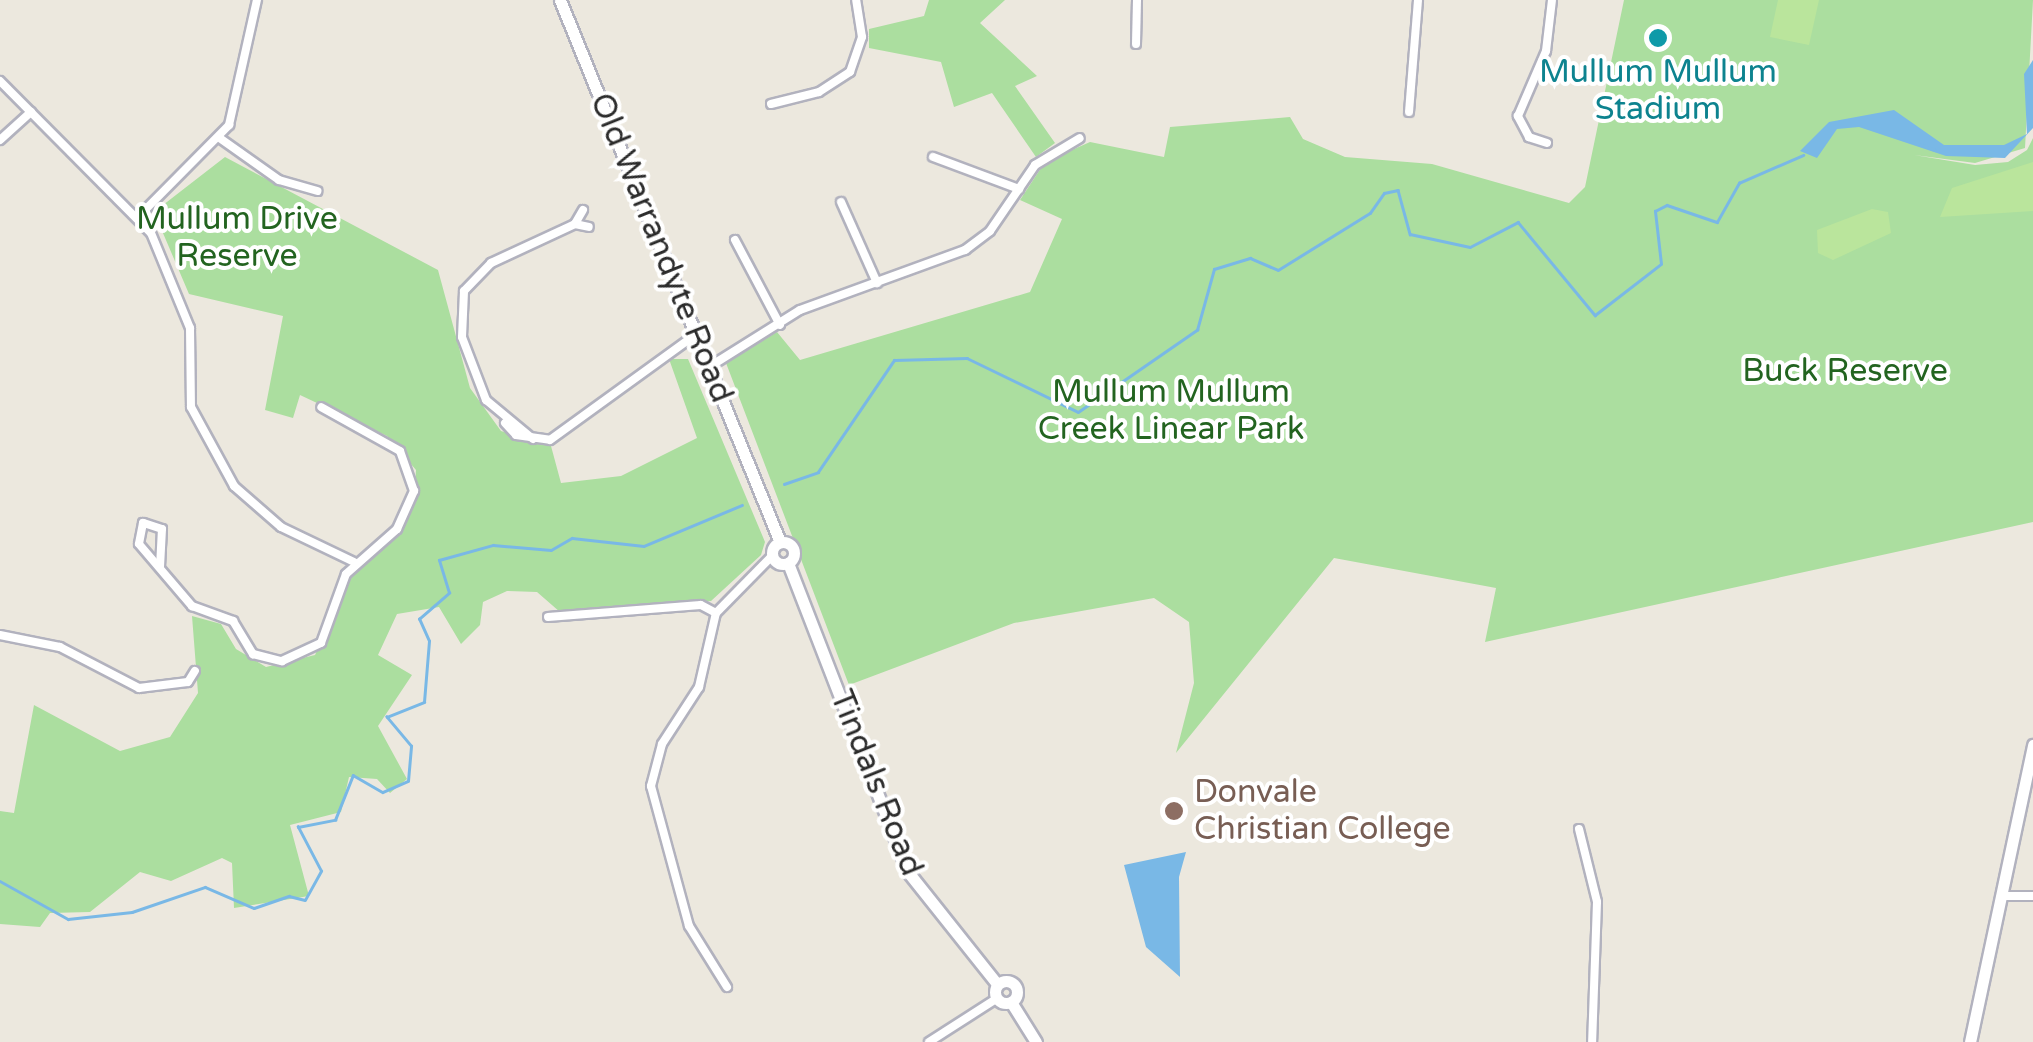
<!DOCTYPE html>
<style>
body{margin:0}
#map{position:relative;width:2033px;height:1042px;overflow:hidden;background:#ece8de;font-family:"Varela Round",sans-serif}
div>[style]{position:absolute}
[style*='--x']{left:calc(var(--x)*1px);top:calc(var(--y)*1px);width:calc(var(--w)*1px);rotate:calc(var(--a)*1deg)}
.green>*{inset:0;background:#abde9f}
.pitch>*{inset:0;background:#bae59c}
.water>*{inset:0;background:#79b8e6}
.stream>*{height:2.5px;margin:-1.25px;padding:0 1.25px;transform-origin:1.25px;border-radius:1.25px;background:#79b8e6}
.roads{filter:drop-shadow(2px 0 #b2b2be) drop-shadow(-2px 0 #b2b2be) drop-shadow(0 2px #b2b2be) drop-shadow(0 -2px #b2b2be)}
.minor>*{height:8px;margin:-4px;padding:0 4px;transform-origin:4px;border-radius:4px;background:#fff}
.secondary>*{height:11px;margin:-5.5px;padding:0 5.5px;transform-origin:5.5px;border-radius:5.5px;background:#fff}
.secondary>.ring{margin:-5.5px;padding:0;box-sizing:content-box;background:none;border:11px solid #fff;border-radius:50%}
.dots>*{width:28px;height:28px;translate:-50% -50%;box-sizing:border-box;border:5px solid #fff;border-radius:50%}
span{translate:-50% -50%;white-space:nowrap;text-align:center;line-height:1.15;-webkit-text-stroke:8px #fff;paint-order:stroke}
.culture-label{font-size:32px;color:#0d838f}
.park-label{font-size:32px;color:#236420}
.street-label{font-size:32px;color:#2b2b2b}
.education-label{font-size:32px;color:#785e54}
.left{translate:0 -50%;text-align:left}
</style>
<div id="map">
<div class="green">
<div style="clip-path:polygon(929px 0,1005px 0,980px 23px,1037px 76px,1015px 86px,1055px 143px,1036px 157px,992px 93px,954px 107px,941px 62px,869px 48px,869px 29px,924px 16px)"></div>
<div style="clip-path:polygon(1624px 0,2033px 0,2025px 148px,1975px 163px,1914px 155px,1975px 165px,2008px 162px,2027px 150px,2033px 138px,2033px 522px,1485px 642px,1496px 588px,1334px 558px,1176px 753px,1194px 683px,1189px 622px,1154px 598px,1014px 623px,849px 685px,726px 363px,777px 332px,800px 360px,1030px 292px,1062px 219px,1020px 200px,1045px 162px,1090px 142px,1164px 157px,1170px 127px,1290px 117px,1303px 139px,1345px 157px,1432px 164px,1569px 203px,1585px 187px)"></div>
<div style="clip-path:polygon(225px 157px,438px 270px,470px 388px,501px 431px,551px 446px,561px 483px,621px 476px,697px 438px,669px 359px,688px 359px,765px 542px,761px 555px,711px 601px,560px 612px,537px 592px,507px 591px,483px 602px,480px 625px,461px 644px,439px 607px,397px 614px,378px 655px,412px 675px,378px 726px,407px 779px,390px 793px,377px 779px,349px 777px,341px 812px,290px 825px,309px 896px,234px 908px,232px 863px,222px 858px,171px 881px,140px 872px,90px 912px,50px 913px,40px 927px,0 924px,0 811px,14px 813px,34px 705px,120px 751px,170px 737px,198px 693px,192px 616px,221px 624px,236px 649px,266px 667px,315px 655px,355px 567px,400px 532px,414px 503px,416px 470px,387px 436px,300px 395px,293px 418px,265px 410px,283px 316px,189px 294px,154px 212px)"></div>
</div>
<div class="pitch">
<div style="clip-path:polygon(1778px 0,1819px 0,1809px 45px,1770px 37px)"></div>
<div style="clip-path:polygon(2033px 162px,2033px 211px,1940px 217px,1952px 188px)"></div>
<div style="clip-path:polygon(1872px 209px,1888px 212px,1891px 233px,1833px 260px,1818px 253px,1817px 230px)"></div>
</div>
<div class="water">
<div style="clip-path:polygon(2033px 60px,2033px 128px,2005px 158px,1946px 156px,1859px 127px,1837px 129px,1817px 158px,1800px 151px,1829px 122px,1894px 110px,1944px 145px,2004px 145px,2027px 134px,2024px 74px)"></div>
<div style="clip-path:polygon(1186px 852px,1179px 877px,1180px 977px,1146px 947px,1124px 865px)"></div>
</div>
<div class="stream">
<div style="--x:1920;--y:144;--w:16;--a:22"></div>
<div style="--x:784;--y:484;--w:36;--a:-19"></div>
<div style="--x:818;--y:472;--w:135;--a:-55.8"></div>
<div style="--x:894;--y:360;--w:73;--a:-1.6"></div>
<div style="--x:967;--y:358;--w:123;--a:25.9"></div>
<div style="--x:1078;--y:412;--w:145;--a:-34.6"></div>
<div style="--x:1197;--y:330;--w:63;--a:-74.4"></div>
<div style="--x:1214;--y:269;--w:38;--a:-17"></div>
<div style="--x:1250;--y:258;--w:30;--a:23"></div>
<div style="--x:1278;--y:270;--w:108;--a:-31.8"></div>
<div style="--x:1370;--y:213;--w:24;--a:-55"></div>
<div style="--x:1384;--y:193;--w:14;--a:-12"></div>
<div style="--x:1398;--y:190;--w:46;--a:74.7"></div>
<div style="--x:1410;--y:234;--w:61;--a:12.2"></div>
<div style="--x:1470;--y:247;--w:54;--a:-27.5"></div>
<div style="--x:1518;--y:222;--w:121;--a:50.4"></div>
<div style="--x:1595;--y:315;--w:83;--a:-37.7"></div>
<div style="--x:1661;--y:264;--w:53;--a:-96.5"></div>
<div style="--x:1655;--y:211;--w:13;--a:-27"></div>
<div style="--x:1667;--y:205;--w:53;--a:18.8"></div>
<div style="--x:1717;--y:222;--w:45;--a:-60.6"></div>
<div style="--x:1739;--y:183;--w:70;--a:-23.6"></div>
<div style="--x:0;--y:881;--w:78;--a:29.2"></div>
<div style="--x:68;--y:919;--w:64;--a:-6.2"></div>
<div style="--x:132;--y:912;--w:77;--a:-18.9"></div>
<div style="--x:205;--y:887;--w:53;--a:23.2"></div>
<div style="--x:254;--y:908;--w:37;--a:-19"></div>
<div style="--x:289;--y:896;--w:16;--a:14"></div>
<div style="--x:305;--y:900;--w:33;--a:-61"></div>
<div style="--x:321;--y:871;--w:50;--a:-117.6"></div>
<div style="--x:298;--y:827;--w:38;--a:-11"></div>
<div style="--x:335;--y:820;--w:48;--a:-68.2"></div>
<div style="--x:353;--y:775;--w:34;--a:30"></div>
<div style="--x:383;--y:792;--w:27;--a:-24"></div>
<div style="--x:408;--y:781;--w:35;--a:-85"></div>
<div style="--x:411;--y:746;--w:38;--a:-130"></div>
<div style="--x:387;--y:717;--w:40;--a:-22"></div>
<div style="--x:424;--y:702;--w:61;--a:-85.3"></div>
<div style="--x:429;--y:641;--w:24;--a:-114"></div>
<div style="--x:419;--y:619;--w:40;--a:-41"></div>
<div style="--x:449;--y:593;--w:34;--a:-107"></div>
<div style="--x:439;--y:560;--w:56;--a:-15.5"></div>
<div style="--x:493;--y:545;--w:58;--a:4.9"></div>
<div style="--x:551;--y:550;--w:24;--a:-30"></div>
<div style="--x:572;--y:538;--w:72;--a:6.3"></div>
<div style="--x:644;--y:546;--w:106;--a:-22.7"></div>
</div>
<div class="roads">
<div class="minor">
<div style="--x:1136;--y:44;--w:44;--a:-88.7"></div>
<div style="--x:0;--y:81;--w:214;--a:45.2"></div>
<div style="--x:151;--y:233;--w:103;--a:67.7"></div>
<div style="--x:190;--y:328;--w:79;--a:89.3"></div>
<div style="--x:191;--y:407;--w:90;--a:61.4"></div>
<div style="--x:234;--y:486;--w:62;--a:41.1"></div>
<div style="--x:281;--y:527;--w:81;--a:25.6"></div>
<div style="--x:771;--y:104;--w:49;--a:-14"></div>
<div style="--x:819;--y:92;--w:37;--a:-33"></div>
<div style="--x:850;--y:72;--w:37;--a:-71"></div>
<div style="--x:862;--y:37;--w:37;--a:-99"></div>
<div style="--x:1409;--y:112;--w:112;--a:-85.4"></div>
<div style="--x:221;--y:139;--w:71;--a:35.3"></div>
<div style="--x:279;--y:180;--w:40;--a:16"></div>
<div style="--x:0;--y:140;--w:42;--a:-42.1"></div>
<div style="--x:1547;--y:143;--w:19;--a:-162"></div>
<div style="--x:1529;--y:137;--w:24;--a:-118"></div>
<div style="--x:1518;--y:116;--w:71;--a:-66.7"></div>
<div style="--x:1546;--y:51;--w:51;--a:-83.3"></div>
<div style="--x:933;--y:157;--w:92;--a:20.4"></div>
<div style="--x:841;--y:202;--w:89;--a:66"></div>
<div style="--x:583;--y:210;--w:16;--a:120"></div>
<div style="--x:575;--y:224;--w:14;--a:12"></div>
<div style="--x:140;--y:215;--w:127;--a:-45.3"></div>
<div style="--x:229;--y:125;--w:128;--a:-77.4"></div>
<div style="--x:735;--y:240;--w:96;--a:62.1"></div>
<div style="--x:709;--y:367;--w:107;--a:-32.1"></div>
<div style="--x:800;--y:310;--w:176;--a:-20"></div>
<div style="--x:965;--y:250;--w:31;--a:-37"></div>
<div style="--x:990;--y:231;--w:80;--a:-55.7"></div>
<div style="--x:1035;--y:165;--w:52;--a:-31"></div>
<div style="--x:505;--y:423;--w:16;--a:47"></div>
<div style="--x:516;--y:435;--w:34;--a:8"></div>
<div style="--x:550;--y:440;--w:179;--a:-35.9"></div>
<div style="--x:533;--y:439;--w:61;--a:-140.3"></div>
<div style="--x:486;--y:400;--w:67;--a:-110.9"></div>
<div style="--x:462;--y:337;--w:46;--a:-87.5"></div>
<div style="--x:464;--y:291;--w:39;--a:-46"></div>
<div style="--x:491;--y:263;--w:93;--a:-24.9"></div>
<div style="--x:160;--y:567;--w:38;--a:-87"></div>
<div style="--x:162;--y:529;--w:20;--a:-162"></div>
<div style="--x:143;--y:523;--w:21;--a:101"></div>
<div style="--x:139;--y:544;--w:82;--a:49.5"></div>
<div style="--x:192;--y:606;--w:44;--a:20.1"></div>
<div style="--x:233;--y:621;--w:39;--a:59"></div>
<div style="--x:253;--y:654;--w:30;--a:14"></div>
<div style="--x:282;--y:661;--w:43;--a:-24.8"></div>
<div style="--x:321;--y:643;--w:73;--a:-70.1"></div>
<div style="--x:346;--y:574;--w:68;--a:-41.4"></div>
<div style="--x:397;--y:529;--w:42;--a:-65.9"></div>
<div style="--x:414;--y:491;--w:42;--a:-109.3"></div>
<div style="--x:400;--y:451;--w:90;--a:-150.9"></div>
<div style="--x:548;--y:617;--w:153;--a:-4.5"></div>
<div style="--x:701;--y:605;--w:17;--a:28"></div>
<div style="--x:0;--y:635;--w:61;--a:11.3"></div>
<div style="--x:60;--y:647;--w:89;--a:27.4"></div>
<div style="--x:139;--y:688;--w:49;--a:-7"></div>
<div style="--x:188;--y:682;--w:13;--a:-58"></div>
<div style="--x:1579;--y:829;--w:75;--a:76.1"></div>
<div style="--x:1597;--y:902;--w:140;--a:92"></div>
<div style="--x:2001;--y:896;--w:32;--a:0"></div>
<div style="--x:727;--y:987;--w:72;--a:-121.9"></div>
<div style="--x:689;--y:926;--w:145;--a:-105.2"></div>
<div style="--x:651;--y:786;--w:43;--a:-75.3"></div>
<div style="--x:662;--y:744;--w:68;--a:-57"></div>
<div style="--x:699;--y:687;--w:76;--a:-77.1"></div>
<div style="--x:716;--y:613;--w:81;--a:-45.5"></div>
<div style="--x:929;--y:1042;--w:80;--a:-32.7"></div>
</div>
<div class="secondary">
<div style="--x:560;--y:0;--w:585;--a:67.91"></div>
<div class="ring" style="left:772px;top:542px;width:11px;height:11px"></div>
<div style="--x:788;--y:563;--w:331;--a:68.8"></div>
<div style="--x:908;--y:872;--w:143;--a:51.5"></div>
<div class="ring" style="left:995px;top:981px;width:11px;height:11px"></div>
<div style="--x:1011;--y:1002;--w:47;--a:58"></div>
<div style="--x:1970;--y:1042;--w:304;--a:-78"></div>
</div>
</div>
<div class="dots">
<div style="left:1658px;top:38px;background:#0f9aa8"></div>
<div style="left:1174px;top:811px;background:#8d6e63"></div>
</div>
<div class="culture-label">
<span style="left:1658px;top:91px">Mullum Mullum<br>Stadium</span>
</div>
<div class="park-label">
<span style="left:237px;top:238px">Mullum Drive<br>Reserve</span>
<span style="left:1845px;top:371px">Buck Reserve</span>
<span style="left:1171px;top:411px">Mullum Mullum<br>Creek Linear Park</span>
</div>
<div class="street-label">
<span style="left:661px;top:248px;rotate:68deg">Old Warrandyte Road</span>
<span style="left:876px;top:783px;rotate:68deg">Tindals Road</span>
</div>
<div class="education-label">
<span class="left" style="left:1194px;top:811px">Donvale<br>Christian College</span>
</div>
</div>
